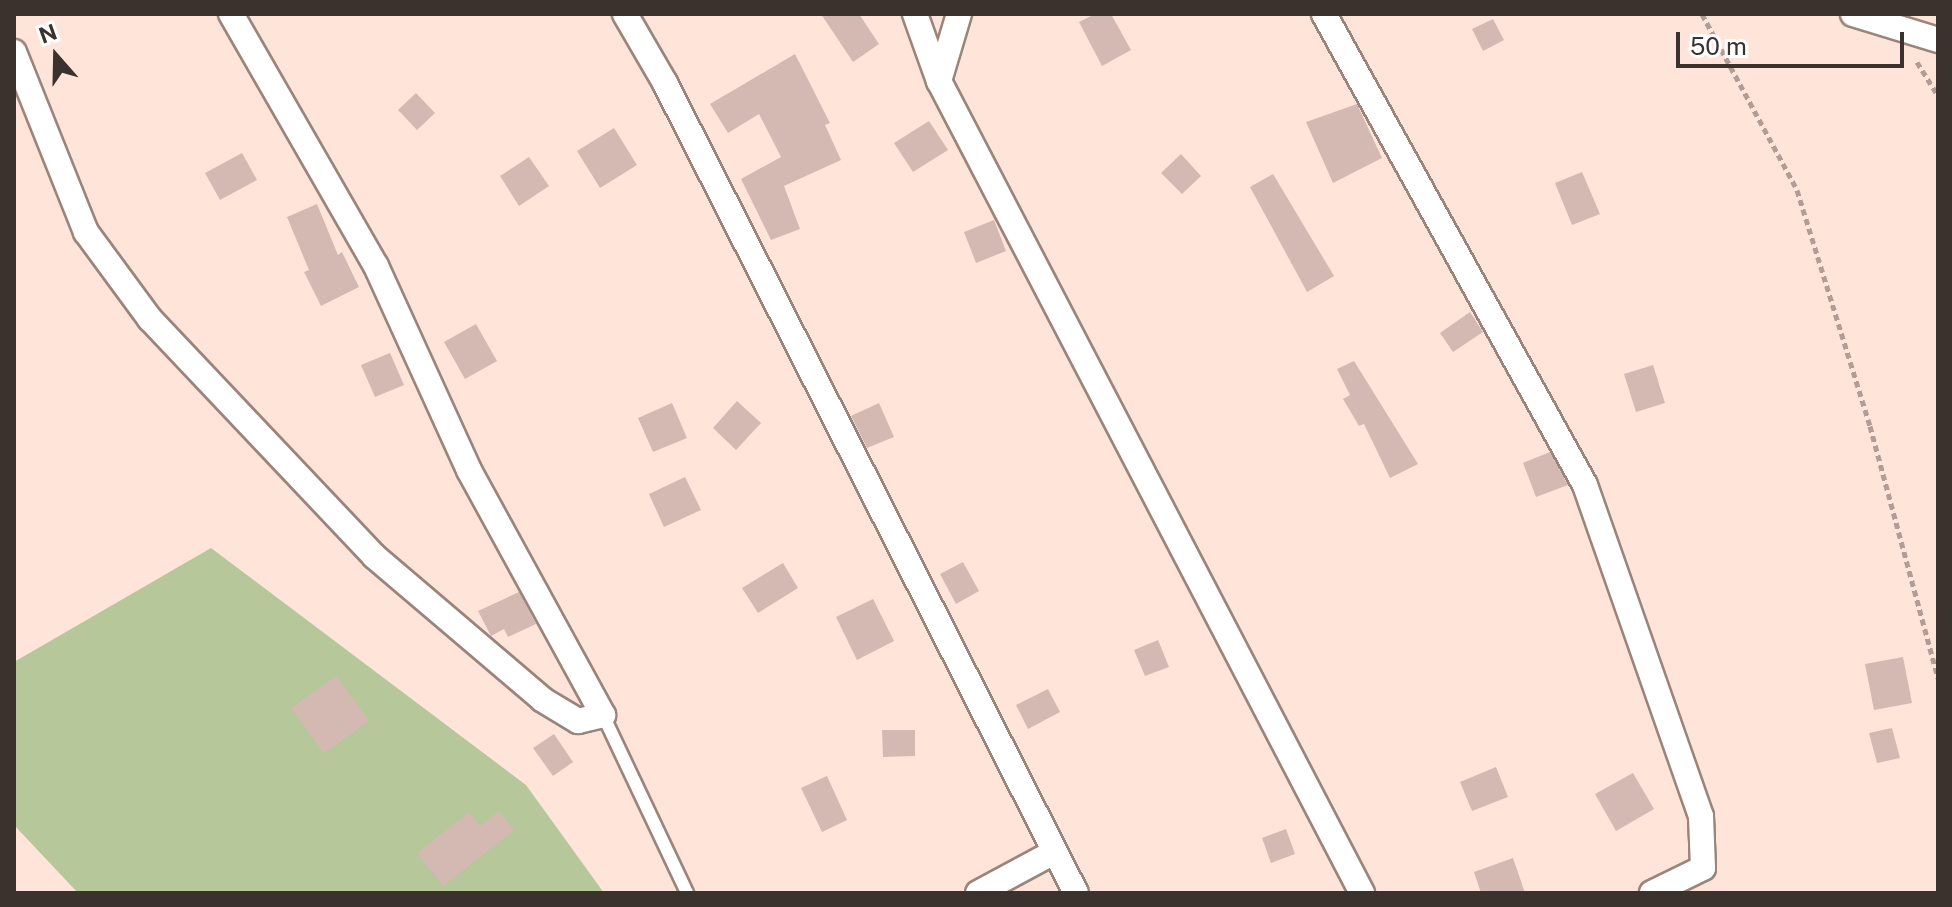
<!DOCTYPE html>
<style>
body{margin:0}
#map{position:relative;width:1952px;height:907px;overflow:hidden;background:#fee4d9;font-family:"Public Sans",sans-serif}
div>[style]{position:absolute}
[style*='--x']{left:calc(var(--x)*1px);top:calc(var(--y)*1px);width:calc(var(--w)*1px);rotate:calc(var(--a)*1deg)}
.green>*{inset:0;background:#b6c79a}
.building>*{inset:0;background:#d4b9b3}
.path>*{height:5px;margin-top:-2.5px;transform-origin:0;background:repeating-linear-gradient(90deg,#b19d95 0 6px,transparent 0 10px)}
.roads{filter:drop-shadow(2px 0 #9b847a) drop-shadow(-2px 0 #9b847a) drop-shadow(0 2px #9b847a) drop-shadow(0 -2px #9b847a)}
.lane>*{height:12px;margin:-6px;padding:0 6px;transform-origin:6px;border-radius:6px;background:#fff}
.street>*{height:24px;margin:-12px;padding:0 12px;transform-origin:12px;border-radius:12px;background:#fff}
span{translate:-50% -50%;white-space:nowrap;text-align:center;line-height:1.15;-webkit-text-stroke:6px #fff;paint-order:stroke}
.frame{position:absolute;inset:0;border:16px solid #3b312d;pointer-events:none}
.north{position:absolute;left:16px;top:16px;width:80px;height:80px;-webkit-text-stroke:6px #fff;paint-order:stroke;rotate:340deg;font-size:22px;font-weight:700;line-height:32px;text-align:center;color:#3b312d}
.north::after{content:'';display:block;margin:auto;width:28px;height:36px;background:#3b312d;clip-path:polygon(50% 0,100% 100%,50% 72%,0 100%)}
.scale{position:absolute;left:1676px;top:32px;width:228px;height:36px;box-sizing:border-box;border:4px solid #3b312d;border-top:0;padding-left:10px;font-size:24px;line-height:28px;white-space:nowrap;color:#3b312d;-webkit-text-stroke:6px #fff;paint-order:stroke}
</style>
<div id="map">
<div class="green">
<div style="clip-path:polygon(211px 548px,526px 785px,604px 893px,78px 893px,14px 825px,14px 662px)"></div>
</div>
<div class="building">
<div style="clip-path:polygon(821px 14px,859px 14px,879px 44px,853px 62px)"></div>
<div style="clip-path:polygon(1095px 14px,1111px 14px,1131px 50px,1102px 66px,1079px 22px)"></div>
<div style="clip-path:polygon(1493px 19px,1504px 40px,1483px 51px,1472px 29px)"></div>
<div style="clip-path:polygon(795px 54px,830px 123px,825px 125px,841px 160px,784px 186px,800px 229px,771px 240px,741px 179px,781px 157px,759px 114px,728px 133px,710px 104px)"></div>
<div style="clip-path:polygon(416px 93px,435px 113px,417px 130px,398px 110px)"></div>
<div style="clip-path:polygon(1357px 104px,1382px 158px,1333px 183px,1306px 122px)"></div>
<div style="clip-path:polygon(929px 121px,948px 150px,913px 172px,894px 143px)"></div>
<div style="clip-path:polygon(614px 128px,637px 165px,600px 188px,577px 151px)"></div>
<div style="clip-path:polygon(242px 153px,257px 180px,220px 200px,205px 173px)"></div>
<div style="clip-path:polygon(1181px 154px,1201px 176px,1182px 194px,1161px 173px)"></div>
<div style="clip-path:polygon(529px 157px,549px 186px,519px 206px,500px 176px)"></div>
<div style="clip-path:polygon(1582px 172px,1600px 214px,1572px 225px,1555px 183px)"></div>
<div style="clip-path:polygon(1273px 174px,1334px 276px,1307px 292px,1250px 187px)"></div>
<div style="clip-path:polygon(317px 204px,338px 255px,342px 252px,359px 287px,321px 306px,304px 272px,309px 270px,287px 217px)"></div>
<div style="clip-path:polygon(994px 220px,1006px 251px,976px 263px,964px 232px)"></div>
<div style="clip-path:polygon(1470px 312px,1483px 332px,1453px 352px,1440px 333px)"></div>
<div style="clip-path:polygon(476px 324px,497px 361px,465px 379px,444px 342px)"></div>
<div style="clip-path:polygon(390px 353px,404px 385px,375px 397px,361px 365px)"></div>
<div style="clip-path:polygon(1354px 361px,1418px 464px,1390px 478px,1364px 424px,1359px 426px,1343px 399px,1350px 395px,1337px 369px)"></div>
<div style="clip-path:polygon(1653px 365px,1665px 403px,1636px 412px,1624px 374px)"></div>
<div style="clip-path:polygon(737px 401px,761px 423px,736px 450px,713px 428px)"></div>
<div style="clip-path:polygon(672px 403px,687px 438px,653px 452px,638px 418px)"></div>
<div style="clip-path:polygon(879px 403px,894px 437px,867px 448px,851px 416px)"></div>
<div style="clip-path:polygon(1550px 452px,1568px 485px,1536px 497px,1523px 463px)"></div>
<div style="clip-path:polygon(685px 477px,701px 510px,664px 527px,649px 494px)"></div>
<div style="clip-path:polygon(963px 562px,979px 591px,956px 604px,940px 574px)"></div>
<div style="clip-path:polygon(783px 563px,798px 588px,758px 613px,742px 588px)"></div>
<div style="clip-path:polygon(519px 592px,536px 624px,508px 637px,504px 629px,491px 636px,478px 611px)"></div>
<div style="clip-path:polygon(873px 599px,894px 641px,857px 660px,836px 617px)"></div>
<div style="clip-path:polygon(1158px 640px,1169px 667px,1145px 676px,1134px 650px)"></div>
<div style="clip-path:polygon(1903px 657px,1912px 703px,1874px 710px,1865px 664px)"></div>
<div style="clip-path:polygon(336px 676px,369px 721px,324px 753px,291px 708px)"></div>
<div style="clip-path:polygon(1048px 689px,1060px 712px,1028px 729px,1016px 705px)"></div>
<div style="clip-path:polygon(1892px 728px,1900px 758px,1877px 763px,1869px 733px)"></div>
<div style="clip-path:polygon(882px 730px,915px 730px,915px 756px,883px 757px)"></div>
<div style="clip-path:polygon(554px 734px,573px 762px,553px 776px,533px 748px)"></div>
<div style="clip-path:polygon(1496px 767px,1508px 797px,1472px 811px,1460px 782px)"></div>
<div style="clip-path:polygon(1633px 773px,1654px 809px,1616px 831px,1595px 794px)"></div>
<div style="clip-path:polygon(827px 776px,847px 820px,822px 832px,801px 788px)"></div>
<div style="clip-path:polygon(499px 811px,514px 830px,443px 886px,417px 853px,469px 812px,480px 826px)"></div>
<div style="clip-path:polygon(1286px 829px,1295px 854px,1271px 863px,1262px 838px)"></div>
<div style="clip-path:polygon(1513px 858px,1525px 893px,1481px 893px,1474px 872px)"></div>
</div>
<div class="path">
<div style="--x:1702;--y:14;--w:200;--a:61.6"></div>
<div style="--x:1797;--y:190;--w:247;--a:72.8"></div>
<div style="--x:1870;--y:426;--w:261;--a:74.9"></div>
<div style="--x:1917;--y:62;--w:39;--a:58"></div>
</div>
<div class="roads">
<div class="lane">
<div style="--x:603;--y:715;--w:197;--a:64.7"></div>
</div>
<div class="street">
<div style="--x:625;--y:14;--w:80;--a:59.9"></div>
<div style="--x:665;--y:83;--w:908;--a:63.1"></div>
<div style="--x:915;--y:14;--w:71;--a:70.3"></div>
<div style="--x:939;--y:81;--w:916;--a:62.48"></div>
<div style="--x:1324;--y:14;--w:538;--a:61.01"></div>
<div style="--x:1585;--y:485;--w:351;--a:70.7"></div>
<div style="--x:1701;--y:816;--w:52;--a:87.8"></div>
<div style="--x:1703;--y:868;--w:57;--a:153.9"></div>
<div style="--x:1853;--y:14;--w:89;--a:17"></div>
<div style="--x:14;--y:52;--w:194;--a:68.2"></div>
<div style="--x:86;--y:232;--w:108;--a:53.7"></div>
<div style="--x:150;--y:319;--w:326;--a:46.6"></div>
<div style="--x:374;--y:556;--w:222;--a:40.4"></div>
<div style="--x:543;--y:700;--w:41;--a:31"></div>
<div style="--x:578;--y:721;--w:26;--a:-13"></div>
<div style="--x:603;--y:715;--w:279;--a:-118.7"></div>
<div style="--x:469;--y:470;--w:224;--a:-114.5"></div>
<div style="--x:376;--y:266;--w:291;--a:-119.9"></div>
<div style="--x:939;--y:81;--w:70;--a:-73.4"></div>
<div style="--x:978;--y:893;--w:86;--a:-28.3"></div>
</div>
</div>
<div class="frame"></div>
<div class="north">N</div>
<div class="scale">50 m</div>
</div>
